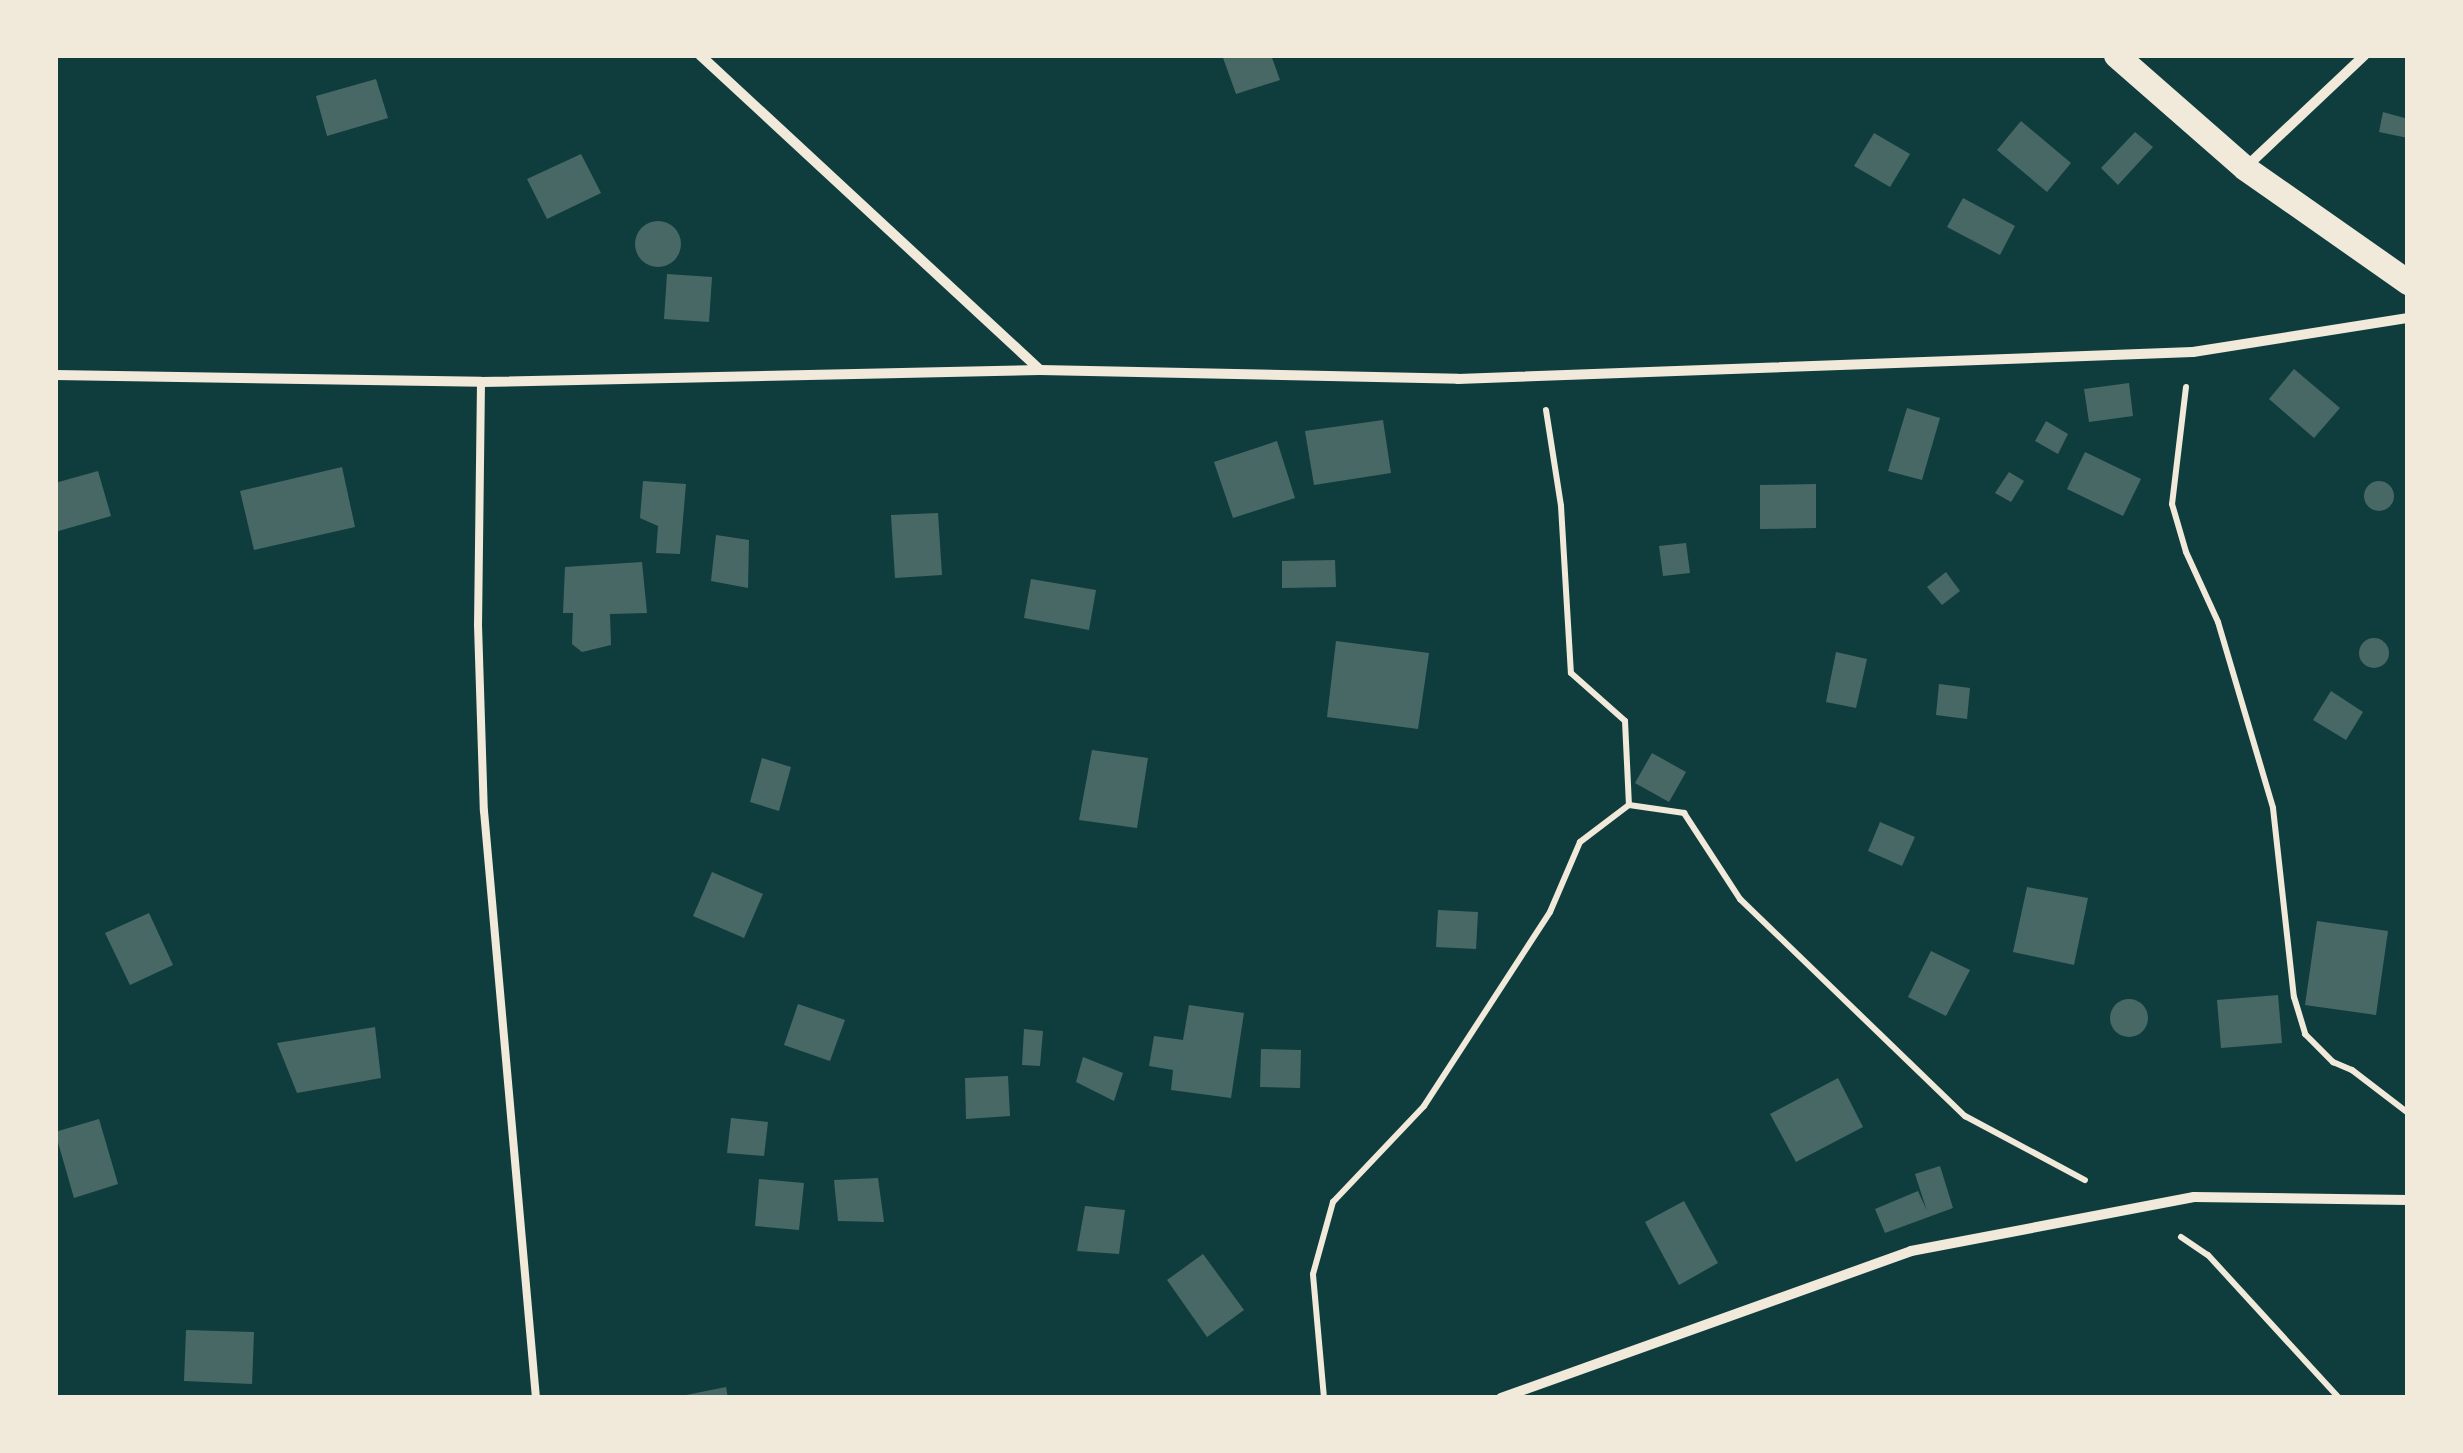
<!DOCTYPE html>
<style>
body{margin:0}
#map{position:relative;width:2463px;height:1453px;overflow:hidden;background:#0f3d3e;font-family:"Alegreya Sans",sans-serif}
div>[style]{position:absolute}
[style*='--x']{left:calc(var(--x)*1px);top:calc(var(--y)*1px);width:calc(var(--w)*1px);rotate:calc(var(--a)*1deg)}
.building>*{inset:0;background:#486865}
.round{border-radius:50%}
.path>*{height:6px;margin:-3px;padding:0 3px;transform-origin:3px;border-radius:3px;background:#f1e9da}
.service>*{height:8px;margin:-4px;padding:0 4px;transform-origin:4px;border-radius:4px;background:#f1e9da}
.minor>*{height:10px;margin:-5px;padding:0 5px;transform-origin:5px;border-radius:5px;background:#f1e9da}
.primary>*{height:25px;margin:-12.5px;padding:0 12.5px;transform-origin:12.5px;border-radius:12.5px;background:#f1e9da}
span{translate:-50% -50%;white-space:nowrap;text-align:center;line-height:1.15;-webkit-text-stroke:8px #f1e9da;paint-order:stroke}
.frame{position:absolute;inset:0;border:58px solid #f1e9da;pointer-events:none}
</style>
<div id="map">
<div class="building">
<div style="clip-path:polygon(1222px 55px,1271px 55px,1280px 80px,1236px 94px)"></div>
<div style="clip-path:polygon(376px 79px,388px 118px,327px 136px,316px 96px)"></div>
<div style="clip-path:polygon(2383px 112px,2408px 119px,2408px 138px,2379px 132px)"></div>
<div style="clip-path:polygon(2021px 121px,2071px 163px,2047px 192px,1997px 150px)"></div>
<div style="clip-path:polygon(2135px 132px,2153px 147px,2118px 185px,2101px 168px)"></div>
<div style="clip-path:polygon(1874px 133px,1910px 154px,1890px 187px,1854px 166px)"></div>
<div style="clip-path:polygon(581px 154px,601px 193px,547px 219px,527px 179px)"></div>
<div style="clip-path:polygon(1963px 198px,2015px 226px,2000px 255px,1947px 227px)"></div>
<div class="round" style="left:635px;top:221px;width:46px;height:46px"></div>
<div style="clip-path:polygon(667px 274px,712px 277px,709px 322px,664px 319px)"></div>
<div style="clip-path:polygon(2294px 369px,2340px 408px,2314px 438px,2269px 399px)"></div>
<div style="clip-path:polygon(2129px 383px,2133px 416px,2089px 422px,2084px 389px)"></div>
<div style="clip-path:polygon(1907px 408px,1940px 418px,1922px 480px,1888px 471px)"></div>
<div style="clip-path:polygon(1383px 420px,1391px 473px,1314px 485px,1305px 431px)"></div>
<div style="clip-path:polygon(2046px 421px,2068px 434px,2058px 454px,2035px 441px)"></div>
<div style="clip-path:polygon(1277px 441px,1295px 498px,1233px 518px,1214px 462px)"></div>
<div style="clip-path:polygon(2085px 452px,2141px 479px,2123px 516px,2067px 489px)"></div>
<div style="clip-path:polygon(342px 467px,355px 527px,254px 550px,240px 491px)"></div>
<div style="clip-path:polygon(98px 471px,111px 516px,55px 532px,55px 483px)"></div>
<div style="clip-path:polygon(2009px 472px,2024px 481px,2011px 502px,1995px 493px)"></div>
<div class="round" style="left:2364px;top:481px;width:30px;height:30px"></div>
<div style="clip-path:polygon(643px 481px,686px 484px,680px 554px,656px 553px,658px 526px,640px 518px)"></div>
<div style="clip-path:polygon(1816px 484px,1816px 528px,1760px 529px,1760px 485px)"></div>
<div style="clip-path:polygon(938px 513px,942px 575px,895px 578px,891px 515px)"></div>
<div style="clip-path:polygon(716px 535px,749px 540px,748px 588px,711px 581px)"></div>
<div style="clip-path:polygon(1686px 543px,1690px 573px,1663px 576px,1659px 546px)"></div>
<div style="clip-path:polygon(1335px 560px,1336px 587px,1282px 588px,1282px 561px)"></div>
<div style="clip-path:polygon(642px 562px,647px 613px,610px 614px,611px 645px,582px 652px,572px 644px,573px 613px,563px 613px,565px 567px)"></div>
<div style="clip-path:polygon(1946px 572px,1960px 591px,1942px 605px,1927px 587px)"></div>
<div style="clip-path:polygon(1031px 579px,1096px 590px,1089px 630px,1024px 618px)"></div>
<div class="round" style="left:2359px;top:638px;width:30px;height:30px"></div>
<div style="clip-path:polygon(1336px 641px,1429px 653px,1418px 729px,1327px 717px)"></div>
<div style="clip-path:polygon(1836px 652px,1867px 659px,1856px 708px,1826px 702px)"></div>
<div style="clip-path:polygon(1939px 684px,1970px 688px,1967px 719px,1936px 715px)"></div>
<div style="clip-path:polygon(2331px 691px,2363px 712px,2346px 740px,2313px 720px)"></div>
<div style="clip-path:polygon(1092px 750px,1148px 758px,1137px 828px,1079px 820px)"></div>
<div style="clip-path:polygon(1652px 753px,1686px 772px,1669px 802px,1635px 783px)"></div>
<div style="clip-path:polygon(762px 758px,791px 767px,779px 811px,750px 802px)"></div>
<div style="clip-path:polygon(1880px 822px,1915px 837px,1902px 866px,1868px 851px)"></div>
<div style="clip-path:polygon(712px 872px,763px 894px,744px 938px,693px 916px)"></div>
<div style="clip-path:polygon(2027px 887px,2088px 898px,2074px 965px,2013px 952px)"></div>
<div style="clip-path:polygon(1438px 910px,1478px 912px,1476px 949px,1436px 947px)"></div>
<div style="clip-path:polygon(149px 913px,173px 965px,130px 985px,105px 933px)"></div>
<div style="clip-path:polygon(2317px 921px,2388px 931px,2376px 1015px,2305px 1005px)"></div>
<div style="clip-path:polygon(1931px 951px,1970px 970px,1946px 1016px,1908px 997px)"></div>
<div style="clip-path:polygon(2278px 995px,2282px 1043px,2221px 1048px,2217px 1000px)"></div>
<div class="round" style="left:2110px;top:999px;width:38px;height:38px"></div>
<div style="clip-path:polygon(798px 1004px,845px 1020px,830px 1061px,784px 1045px)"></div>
<div style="clip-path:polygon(1189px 1005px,1244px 1013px,1231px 1098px,1171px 1090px,1173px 1070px,1149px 1066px,1154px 1036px,1183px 1040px)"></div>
<div style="clip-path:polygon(375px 1027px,381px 1078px,297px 1093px,277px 1043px)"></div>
<div style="clip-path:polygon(1024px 1029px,1043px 1031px,1040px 1066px,1022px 1065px)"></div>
<div style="clip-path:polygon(1261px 1049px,1301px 1050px,1300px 1088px,1260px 1087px)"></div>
<div style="clip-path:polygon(1083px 1057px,1123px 1073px,1114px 1101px,1076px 1082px)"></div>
<div style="clip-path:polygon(1008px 1076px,1010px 1116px,966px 1119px,965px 1078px)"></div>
<div style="clip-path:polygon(1838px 1078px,1863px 1127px,1796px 1162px,1770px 1114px)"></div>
<div style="clip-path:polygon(731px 1118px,768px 1122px,764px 1156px,727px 1153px)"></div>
<div style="clip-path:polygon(99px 1119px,118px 1184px,74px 1198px,55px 1132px)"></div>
<div style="clip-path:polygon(1940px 1166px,1953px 1208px,1885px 1233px,1875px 1209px,1918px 1191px,1927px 1211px,1915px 1174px)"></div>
<div style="clip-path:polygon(878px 1178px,884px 1222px,838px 1221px,834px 1180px)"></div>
<div style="clip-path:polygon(759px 1179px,804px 1183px,799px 1230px,755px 1226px)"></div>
<div style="clip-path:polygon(1684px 1201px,1718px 1263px,1679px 1285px,1645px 1222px)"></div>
<div style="clip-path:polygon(1085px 1206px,1125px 1210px,1119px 1254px,1077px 1251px)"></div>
<div style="clip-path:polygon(1203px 1254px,1244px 1310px,1207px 1337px,1167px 1280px)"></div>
<div style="clip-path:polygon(186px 1330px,254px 1332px,252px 1384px,184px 1381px)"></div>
<div style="clip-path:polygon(726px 1387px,728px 1398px,682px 1398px,681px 1396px)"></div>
</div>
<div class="path">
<div style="--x:2186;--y:387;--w:118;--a:96.8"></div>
<div style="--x:2172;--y:504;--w:50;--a:73.7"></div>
<div style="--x:2186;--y:552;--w:77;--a:65.4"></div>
<div style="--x:2218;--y:622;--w:194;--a:73.5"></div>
<div style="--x:2273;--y:808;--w:190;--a:83.7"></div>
<div style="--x:2294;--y:997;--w:39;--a:73"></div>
<div style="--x:2305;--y:1034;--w:40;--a:45"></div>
<div style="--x:2333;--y:1062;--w:21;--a:23"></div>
<div style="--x:2352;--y:1070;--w:71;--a:37.5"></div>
<div style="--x:1546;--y:410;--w:97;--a:81.1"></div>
<div style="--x:1561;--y:506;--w:167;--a:86.6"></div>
<div style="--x:1571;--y:673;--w:72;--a:41.6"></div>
<div style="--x:1625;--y:721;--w:84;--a:87.3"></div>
<div style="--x:1629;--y:805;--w:56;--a:8.3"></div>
<div style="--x:1684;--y:813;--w:103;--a:56.9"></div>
<div style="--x:1740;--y:899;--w:313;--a:44"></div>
<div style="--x:1965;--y:1116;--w:136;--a:28.1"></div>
<div style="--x:2181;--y:1237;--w:32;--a:34"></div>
<div style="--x:2208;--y:1255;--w:194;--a:47.5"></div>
<div style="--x:1324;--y:1398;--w:124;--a:-95.1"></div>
<div style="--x:1313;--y:1274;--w:75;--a:-74.5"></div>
<div style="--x:1333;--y:1202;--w:132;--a:-46.5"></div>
<div style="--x:1424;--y:1106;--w:231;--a:-57"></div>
<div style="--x:1550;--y:912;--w:76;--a:-66.8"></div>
<div style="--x:1580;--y:842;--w:61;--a:-37.1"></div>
</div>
<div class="service">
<div style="--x:481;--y:382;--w:243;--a:90.7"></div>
<div style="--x:478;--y:625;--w:186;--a:88.2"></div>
<div style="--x:484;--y:811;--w:589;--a:84.94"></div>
</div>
<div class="minor">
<div style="--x:700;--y:55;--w:463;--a:42.8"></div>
<div style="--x:2246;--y:167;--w:163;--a:-43.3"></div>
<div style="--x:55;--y:375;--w:426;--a:0.9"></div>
<div style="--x:481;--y:382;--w:559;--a:-1.23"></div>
<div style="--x:1040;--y:370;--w:418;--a:1.2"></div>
<div style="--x:1458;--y:379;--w:735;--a:-2.1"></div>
<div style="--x:2193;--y:352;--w:218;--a:-9"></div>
<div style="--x:1501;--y:1398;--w:436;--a:-19.7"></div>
<div style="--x:1911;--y:1251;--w:288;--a:-10.8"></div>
<div style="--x:2194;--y:1197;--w:214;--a:0.8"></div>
</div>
<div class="primary">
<div style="--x:2116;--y:55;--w:171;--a:41.2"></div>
<div style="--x:2245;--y:168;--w:199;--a:35"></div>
</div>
<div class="frame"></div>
</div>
